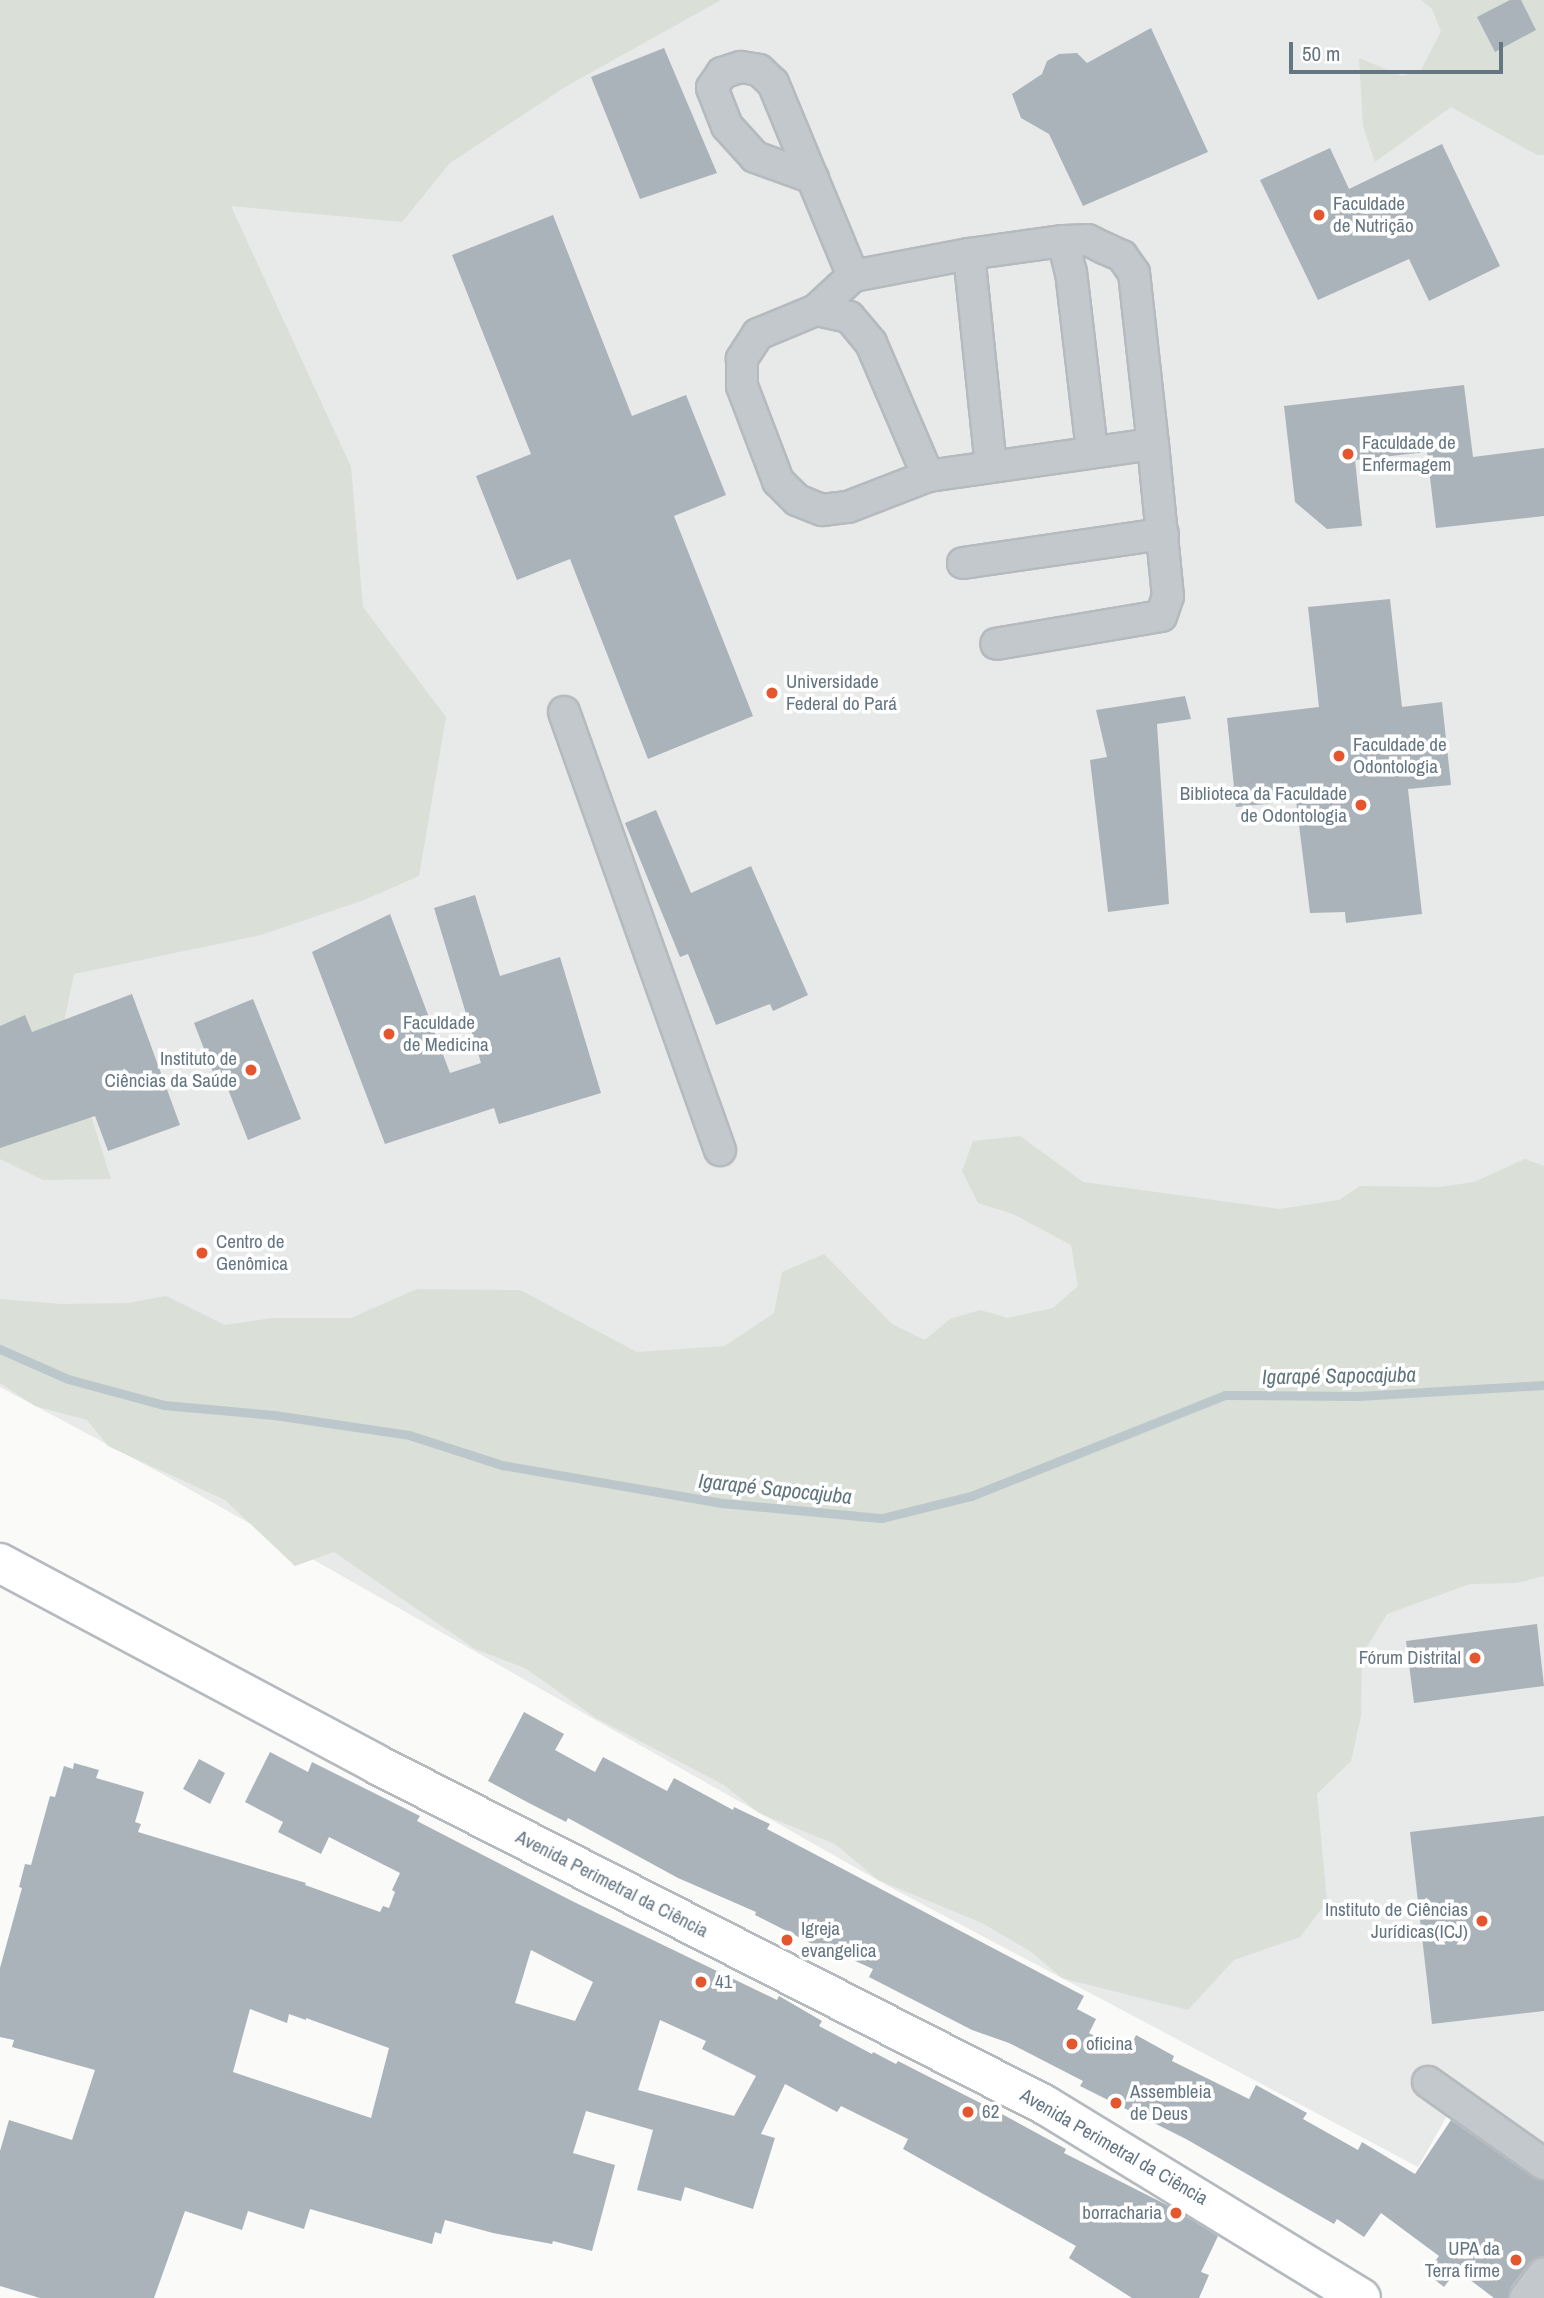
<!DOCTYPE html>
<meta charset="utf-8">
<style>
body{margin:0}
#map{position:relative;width:1544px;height:2298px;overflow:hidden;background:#fafaf8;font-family:"Archivo Narrow",sans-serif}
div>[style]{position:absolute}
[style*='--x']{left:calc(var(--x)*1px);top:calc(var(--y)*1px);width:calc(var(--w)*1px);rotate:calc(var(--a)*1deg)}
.built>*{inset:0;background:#e8e9e9}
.green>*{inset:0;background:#dadfd7}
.stream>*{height:9px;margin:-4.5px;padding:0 4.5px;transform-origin:4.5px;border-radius:4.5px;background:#bbc7cb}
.building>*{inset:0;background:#aab3b9}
.roads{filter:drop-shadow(2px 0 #b5babe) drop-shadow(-2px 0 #b5babe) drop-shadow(0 2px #b5babe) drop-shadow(0 -2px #b5babe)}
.minor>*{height:30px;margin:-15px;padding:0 15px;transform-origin:15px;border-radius:15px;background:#c3c8cc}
.major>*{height:38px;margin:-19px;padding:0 19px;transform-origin:19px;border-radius:19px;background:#fff}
.dots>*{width:19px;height:19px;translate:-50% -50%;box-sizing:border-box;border:4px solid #fff;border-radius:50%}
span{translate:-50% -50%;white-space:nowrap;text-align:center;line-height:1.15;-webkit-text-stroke:7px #fff;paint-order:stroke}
.poi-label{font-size:19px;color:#657683}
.left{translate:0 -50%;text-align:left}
.right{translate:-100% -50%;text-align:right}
.street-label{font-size:19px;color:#657683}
.water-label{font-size:21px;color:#60757c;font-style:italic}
.scale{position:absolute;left:1289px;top:42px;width:214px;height:32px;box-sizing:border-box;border:4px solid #657683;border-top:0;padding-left:9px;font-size:21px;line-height:24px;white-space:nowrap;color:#657683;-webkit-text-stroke:5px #fff;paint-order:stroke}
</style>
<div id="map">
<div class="built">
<div style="clip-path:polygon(0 0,1544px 0,1544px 2163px,1456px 2100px,1418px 2167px,888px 1886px,166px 1476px,0 1387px)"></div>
</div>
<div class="green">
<div style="clip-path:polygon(0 0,721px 0,565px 87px,450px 163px,402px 222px,231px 206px,351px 467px,363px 607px,446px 717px,419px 876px,364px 900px,261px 935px,74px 974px,63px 1027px,111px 1179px,43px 1180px,0 1159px)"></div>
<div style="clip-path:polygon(1421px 0,1544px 0,1544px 155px,1537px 155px,1451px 107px,1375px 162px,1363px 126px,1359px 58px,1402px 76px,1421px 70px,1441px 31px,1432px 9px)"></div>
<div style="clip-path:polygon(1020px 1136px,1083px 1182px,1279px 1209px,1339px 1200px,1360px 1186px,1440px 1187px,1474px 1182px,1525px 1159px,1544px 1166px,1544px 1576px,1517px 1583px,1470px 1584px,1387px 1614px,1362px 1655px,1361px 1716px,1351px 1761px,1317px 1794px,1327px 1902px,1300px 1937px,1234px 1960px,1188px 2010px,1062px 1978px,1030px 1951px,982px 1923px,878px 1880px,835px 1844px,759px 1813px,724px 1785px,596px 1718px,525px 1668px,475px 1649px,334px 1552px,295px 1566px,225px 1500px,108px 1446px,87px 1420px,35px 1406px,0 1383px,0 1299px,61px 1304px,128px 1303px,166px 1296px,225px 1325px,272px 1318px,351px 1318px,417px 1289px,520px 1290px,637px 1352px,725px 1346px,774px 1313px,782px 1272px,824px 1254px,892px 1324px,925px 1340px,950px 1319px,980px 1310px,1008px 1318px,1053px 1308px,1078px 1286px,1071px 1245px,1013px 1214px,978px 1203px,962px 1171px,973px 1141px)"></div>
</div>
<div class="stream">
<div style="--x:0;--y:1349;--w:74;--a:23.8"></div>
<div style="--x:68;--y:1379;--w:99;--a:15.2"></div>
<div style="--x:164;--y:1405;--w:110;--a:5.2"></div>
<div style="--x:274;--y:1415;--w:136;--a:8.4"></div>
<div style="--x:409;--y:1435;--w:98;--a:17.9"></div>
<div style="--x:502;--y:1465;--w:223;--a:9.8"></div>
<div style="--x:722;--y:1503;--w:161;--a:5.4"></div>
<div style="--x:882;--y:1518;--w:92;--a:-13.9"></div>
<div style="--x:971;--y:1496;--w:273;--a:-21.7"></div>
<div style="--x:1225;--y:1395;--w:133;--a:0.4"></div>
<div style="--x:1358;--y:1396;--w:186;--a:-3.4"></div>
</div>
<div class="building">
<div style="clip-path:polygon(1510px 0,1521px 0,1536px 30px,1495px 52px,1477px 17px)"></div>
<div style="clip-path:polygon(1151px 28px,1208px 152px,1083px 206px,1049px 134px,1021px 118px,1012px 94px,1042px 74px,1047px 61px,1059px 54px,1077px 53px,1087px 63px)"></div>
<div style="clip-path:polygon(664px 48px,717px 173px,640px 199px,591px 77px)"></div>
<div style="clip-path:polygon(1442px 144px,1500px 266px,1429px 301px,1409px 259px,1318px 300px,1260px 180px,1330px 148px,1349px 189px)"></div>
<div style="clip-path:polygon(553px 215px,632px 416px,686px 395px,726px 495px,674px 516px,753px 716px,648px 759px,570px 559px,517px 580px,476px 476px,531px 454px,452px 255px)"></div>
<div style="clip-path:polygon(1464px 385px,1473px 457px,1544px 448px,1544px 516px,1436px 528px,1427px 452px,1355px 460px,1362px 526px,1327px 529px,1295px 502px,1284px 406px)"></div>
<div style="clip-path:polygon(1390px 599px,1402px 707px,1442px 702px,1451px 785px,1408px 789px,1422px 914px,1346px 923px,1345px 912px,1310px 913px,1296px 801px,1236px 807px,1227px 718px,1319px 707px,1308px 607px)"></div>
<div style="clip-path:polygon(1185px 696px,1191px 719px,1157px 724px,1169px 904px,1108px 912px,1090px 760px,1107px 757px,1096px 710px)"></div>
<div style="clip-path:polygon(656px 810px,691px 893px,751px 866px,808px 995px,773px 1011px,770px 1004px,716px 1025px,688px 954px,680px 957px,625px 823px)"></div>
<div style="clip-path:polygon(475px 895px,500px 976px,560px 957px,601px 1093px,499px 1124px,494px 1108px,385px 1144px,312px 952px,390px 914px,450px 1073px,481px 1063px,434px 908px)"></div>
<div style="clip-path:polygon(132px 994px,180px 1125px,108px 1151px,95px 1116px,0 1148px,0 1026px,25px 1015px,32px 1032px)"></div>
<div style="clip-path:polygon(253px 999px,301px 1119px,248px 1140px,220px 1069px,213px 1072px,194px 1023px)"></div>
<div style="clip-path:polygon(1537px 1624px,1544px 1686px,1414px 1703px,1406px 1641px)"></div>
<div style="clip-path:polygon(524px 1712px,564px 1734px,555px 1750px,595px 1772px,603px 1757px,667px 1791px,674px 1778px,733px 1810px,734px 1807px,770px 1824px,767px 1829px,1084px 1996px,1077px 2009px,1096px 2019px,1089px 2033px,1127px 2054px,1136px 2035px,1174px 2056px,1172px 2061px,1249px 2099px,1256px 2085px,1307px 2113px,1303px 2119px,1358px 2150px,1362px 2142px,1415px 2174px,1451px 2120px,1534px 2178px,1544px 2181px,1544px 2256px,1530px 2262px,1511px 2287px,1508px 2298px,1494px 2298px,1457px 2270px,1444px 2287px,1426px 2273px,1439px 2256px,1381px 2213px,1364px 2237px,1337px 2219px,1334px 2224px,1186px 2139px,1080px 2086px,1083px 2081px,1009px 2043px,972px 2030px,869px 1977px,873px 1969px,831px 1950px,830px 1953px,755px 1915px,756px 1912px,678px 1878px,568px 1818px,566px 1822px,527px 1802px,488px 1781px)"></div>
<div style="clip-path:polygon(evenodd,270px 1752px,308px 1772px,312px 1762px,420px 1816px,417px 1821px,572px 1901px,777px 2000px,779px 1996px,822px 2021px,819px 2026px,872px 2054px,873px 2052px,896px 2064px,898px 2061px,1000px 2113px,1066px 2149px,1064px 2153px,1169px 2206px,1218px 2236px,1201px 2272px,1209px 2275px,1199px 2298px,1132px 2298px,1069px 2258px,1076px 2246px,903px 2149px,908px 2139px,841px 2106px,837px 2112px,785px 2084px,761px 2134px,775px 2138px,753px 2209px,685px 2187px,681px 2201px,637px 2190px,653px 2130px,586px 2111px,573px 2153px,615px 2165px,592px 2251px,553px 2241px,552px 2244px,493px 2233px,445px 2220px,441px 2234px,435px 2232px,432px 2244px,310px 2209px,304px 2229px,248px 2211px,242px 2230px,185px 2211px,154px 2298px,40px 2298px,0 2286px,0 2151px,9px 2120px,72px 2140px,95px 2070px,12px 2047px,14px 2040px,0 2037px,0 1968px,22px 1888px,19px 1887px,25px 1864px,31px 1865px,50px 1796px,55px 1797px,64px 1766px,73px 1769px,74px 1763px,99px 1770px,96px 1778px,144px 1792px,135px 1822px,141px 1824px,138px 1832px,306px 1883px,305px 1885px,380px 1912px,383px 1906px,389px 1908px,395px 1892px,392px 1890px,400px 1873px,329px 1837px,321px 1854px,278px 1832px,283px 1822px,245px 1802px,270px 1752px,531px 1950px,593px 1982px,575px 2021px,515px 2003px,531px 1950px,270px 1752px,250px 2009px,287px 2023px,289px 2014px,306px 2020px,306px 2018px,389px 2048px,371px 2118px,233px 2072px,250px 2009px,270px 1752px,660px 2020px,706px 2041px,702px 2049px,756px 2076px,734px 2116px,638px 2090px,660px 2020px)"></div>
<div style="clip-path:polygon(199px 1759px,225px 1773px,210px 1804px,183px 1789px)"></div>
<div style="clip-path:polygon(1544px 1816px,1544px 2011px,1432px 2024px,1410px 1832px)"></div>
</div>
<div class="roads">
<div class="minor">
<div style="--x:813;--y:178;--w:62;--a:-160.1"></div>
<div style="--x:755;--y:157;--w:42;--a:-132.1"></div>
<div style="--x:727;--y:126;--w:41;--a:-111.5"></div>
<div style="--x:712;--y:88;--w:18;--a:-56"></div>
<div style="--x:722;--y:73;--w:20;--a:-18"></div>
<div style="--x:741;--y:67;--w:18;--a:9"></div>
<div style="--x:759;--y:70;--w:19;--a:43"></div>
<div style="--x:773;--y:83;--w:209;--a:67.5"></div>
<div style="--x:1063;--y:241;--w:25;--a:-2"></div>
<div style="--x:1088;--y:240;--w:18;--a:27"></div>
<div style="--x:1104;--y:248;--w:20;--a:24"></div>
<div style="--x:1122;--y:256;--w:21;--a:55"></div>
<div style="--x:1134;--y:273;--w:172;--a:83.7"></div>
<div style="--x:969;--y:254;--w:95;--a:-7.9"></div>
<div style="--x:1063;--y:241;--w:32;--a:76"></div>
<div style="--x:1071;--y:272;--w:180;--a:83.3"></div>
<div style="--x:816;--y:310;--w:50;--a:-42.6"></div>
<div style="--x:853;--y:276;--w:118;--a:-10.7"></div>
<div style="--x:969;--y:254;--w:213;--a:84.1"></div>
<div style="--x:928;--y:476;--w:145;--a:-113.2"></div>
<div style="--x:871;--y:343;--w:34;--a:-130"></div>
<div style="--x:849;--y:317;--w:34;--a:-168"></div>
<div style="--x:816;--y:310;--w:63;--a:157.5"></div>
<div style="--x:758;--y:334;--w:30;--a:123"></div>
<div style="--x:742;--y:359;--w:27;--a:90"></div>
<div style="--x:742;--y:386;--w:102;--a:69.2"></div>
<div style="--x:778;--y:481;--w:27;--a:45"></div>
<div style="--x:797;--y:500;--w:27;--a:22"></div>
<div style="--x:822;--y:510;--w:26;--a:-7"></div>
<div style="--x:848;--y:507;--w:86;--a:-21.2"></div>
<div style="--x:928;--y:476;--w:227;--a:-8.1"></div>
<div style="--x:1153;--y:444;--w:153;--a:84.4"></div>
<div style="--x:1168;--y:596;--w:21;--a:109"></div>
<div style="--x:1161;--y:616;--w:167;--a:170.4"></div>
<div style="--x:963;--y:563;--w:202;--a:-8.3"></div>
<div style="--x:564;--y:712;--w:465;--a:70.4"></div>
<div style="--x:1428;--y:2082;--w:142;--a:35.3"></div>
<div style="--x:1525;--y:2298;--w:31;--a:-53"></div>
</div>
<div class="major">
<div style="--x:0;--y:1563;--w:426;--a:28.1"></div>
<div style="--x:376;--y:1764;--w:751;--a:27.01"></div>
<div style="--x:1045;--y:2105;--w:370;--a:31.4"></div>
</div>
</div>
<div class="dots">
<div style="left:1319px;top:215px;background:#e4572e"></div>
<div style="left:1348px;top:454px;background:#e4572e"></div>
<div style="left:772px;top:693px;background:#e4572e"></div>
<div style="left:1339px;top:756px;background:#e4572e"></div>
<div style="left:1361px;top:805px;background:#e4572e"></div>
<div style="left:389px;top:1034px;background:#e4572e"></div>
<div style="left:251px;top:1070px;background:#e4572e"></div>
<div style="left:202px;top:1253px;background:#e4572e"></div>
<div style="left:1475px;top:1658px;background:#e4572e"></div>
<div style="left:1482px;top:1921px;background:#e4572e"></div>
<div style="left:787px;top:1940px;background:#e4572e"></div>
<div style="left:701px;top:1982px;background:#e4572e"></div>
<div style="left:1072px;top:2044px;background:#e4572e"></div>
<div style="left:1116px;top:2103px;background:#e4572e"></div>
<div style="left:968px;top:2112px;background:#e4572e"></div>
<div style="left:1176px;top:2213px;background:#e4572e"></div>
<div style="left:1516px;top:2260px;background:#e4572e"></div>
</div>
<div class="poi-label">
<span class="left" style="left:1333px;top:215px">Faculdade<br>de Nutrição</span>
<span class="left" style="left:1362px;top:454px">Faculdade de<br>Enfermagem</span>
<span class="left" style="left:786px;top:693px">Universidade<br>Federal do Pará</span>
<span class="left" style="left:1353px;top:756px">Faculdade de<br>Odontologia</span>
<span class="right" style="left:1347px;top:805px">Biblioteca da Faculdade<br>de Odontologia</span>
<span class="left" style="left:403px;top:1034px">Faculdade<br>de Medicina</span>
<span class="right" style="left:237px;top:1070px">Instituto de<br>Ciências da Saúde</span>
<span class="left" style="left:216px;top:1253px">Centro de<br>Genômica</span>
<span class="right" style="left:1461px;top:1658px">Fórum Distrital</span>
<span class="right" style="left:1468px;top:1921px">Instituto de Ciências<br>Jurídicas(ICJ)</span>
<span class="left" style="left:801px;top:1940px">Igreja<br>evangelica</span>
<span class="left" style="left:715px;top:1982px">41</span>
<span class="left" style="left:1086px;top:2044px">oficina</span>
<span class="left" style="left:1130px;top:2103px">Assembleia<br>de Deus</span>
<span class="left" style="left:982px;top:2112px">62</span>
<span class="right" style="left:1162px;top:2213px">borracharia</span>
<span class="right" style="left:1500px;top:2260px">UPA da<br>Terra firme</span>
</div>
<div class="street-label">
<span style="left:612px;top:1884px;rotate:27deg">Avenida Perimetral da Ciência</span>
<span style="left:1114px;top:2147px;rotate:30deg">Avenida Perimetral da Ciência</span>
</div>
<div class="water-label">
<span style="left:1339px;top:1376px;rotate:-1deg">Igarapé Sapocajuba</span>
<span style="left:775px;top:1489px;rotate:6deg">Igarapé Sapocajuba</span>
</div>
<div class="scale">50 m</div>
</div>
